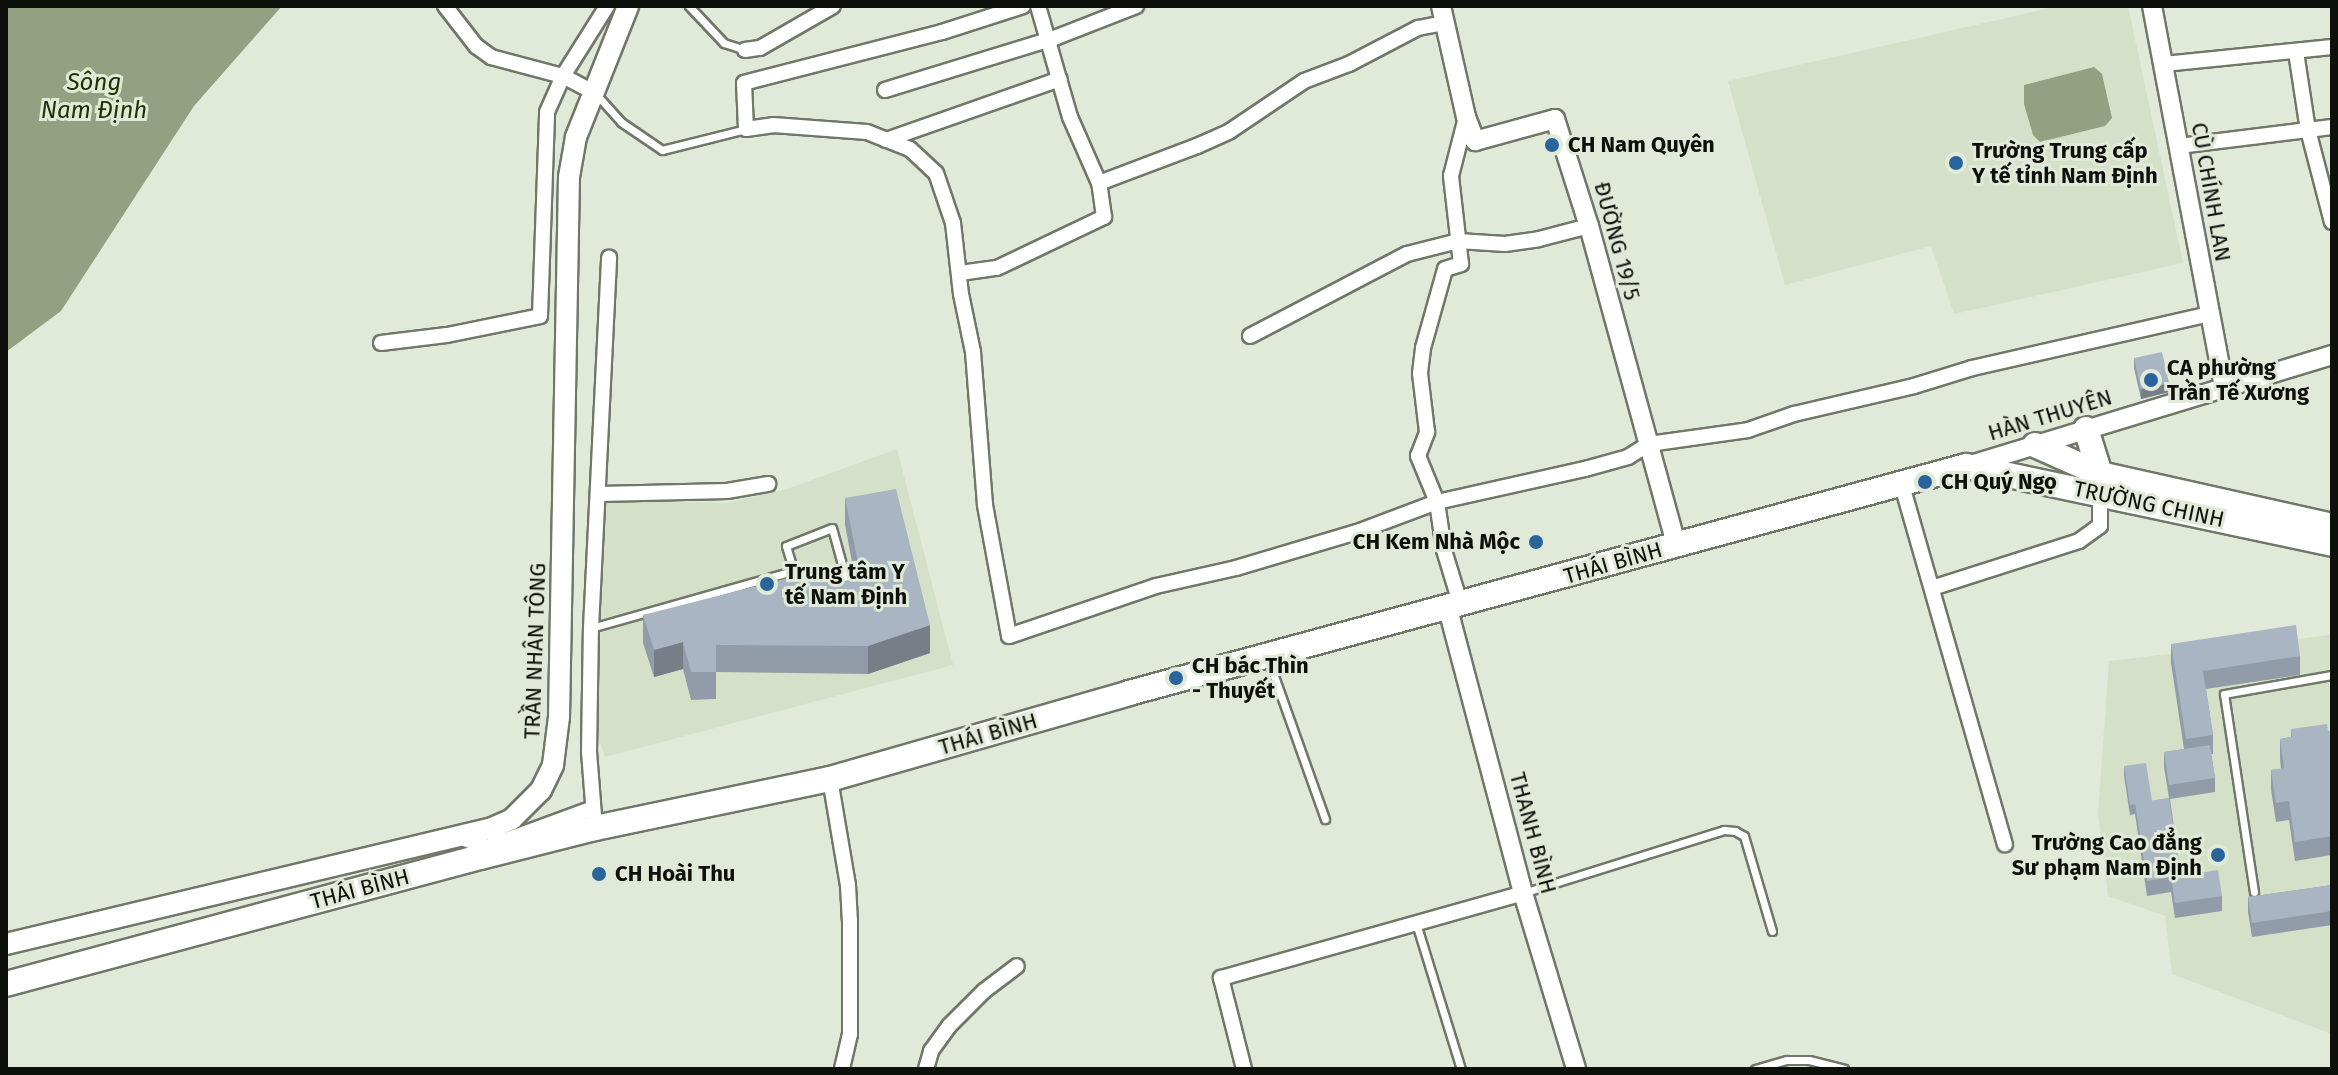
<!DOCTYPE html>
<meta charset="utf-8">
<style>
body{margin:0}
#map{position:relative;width:2338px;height:1075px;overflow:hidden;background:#e1e9d8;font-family:"Fira Sans",sans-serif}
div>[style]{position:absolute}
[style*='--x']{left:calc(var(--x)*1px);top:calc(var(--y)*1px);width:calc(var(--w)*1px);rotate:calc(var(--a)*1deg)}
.built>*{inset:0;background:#d5e0c8}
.water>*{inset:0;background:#93a082}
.roads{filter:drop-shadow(2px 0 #707769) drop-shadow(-2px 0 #707769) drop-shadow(0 2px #707769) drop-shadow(0 -2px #707769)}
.service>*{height:7px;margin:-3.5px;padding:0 3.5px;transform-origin:3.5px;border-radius:3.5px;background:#fff}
.minor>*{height:14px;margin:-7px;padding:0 7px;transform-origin:7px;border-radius:7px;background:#fff}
.tertiary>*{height:18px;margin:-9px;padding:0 9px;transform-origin:9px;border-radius:9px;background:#fff}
.secondary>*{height:20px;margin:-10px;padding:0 10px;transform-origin:10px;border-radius:10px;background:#fff}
.primary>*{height:24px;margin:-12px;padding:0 12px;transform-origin:12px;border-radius:12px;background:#fff}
.wall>*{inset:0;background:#919ca8}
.shaded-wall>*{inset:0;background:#767f88}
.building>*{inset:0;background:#a9b5c3}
.dots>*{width:22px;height:22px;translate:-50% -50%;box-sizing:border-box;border:4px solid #e1e9d8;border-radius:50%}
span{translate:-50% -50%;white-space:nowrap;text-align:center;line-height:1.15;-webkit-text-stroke:6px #e1e9d8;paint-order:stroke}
.poi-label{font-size:22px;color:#0e100b;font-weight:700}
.left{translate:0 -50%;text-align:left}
.right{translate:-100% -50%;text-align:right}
.street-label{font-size:22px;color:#0e100b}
.water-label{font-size:24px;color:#213200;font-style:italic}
.frame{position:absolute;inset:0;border:8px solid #0e100b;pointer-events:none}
</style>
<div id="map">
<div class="built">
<div style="clip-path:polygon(2059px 6px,2128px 6px,2183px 263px,1954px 314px,1931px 246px,1785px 285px,1728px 81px)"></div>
<div style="clip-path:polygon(897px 449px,953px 665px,605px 757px,597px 734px,605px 501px,727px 503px,787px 489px)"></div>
<div style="clip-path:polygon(2332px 630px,2332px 1034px,2172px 974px,2165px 916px,2108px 896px,2098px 814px,2109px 661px,2330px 635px)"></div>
</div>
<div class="water">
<div style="clip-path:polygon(6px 6px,282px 6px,194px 106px,61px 311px,6px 352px)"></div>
<div style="clip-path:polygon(2094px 67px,2102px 74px,2112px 118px,2105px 126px,2040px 142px,2033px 135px,2024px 104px,2024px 85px)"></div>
</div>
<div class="roads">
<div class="service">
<div style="--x:689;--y:6;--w:51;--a:46.6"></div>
<div style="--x:724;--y:43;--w:22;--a:18"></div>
<div style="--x:596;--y:94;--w:38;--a:48"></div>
<div style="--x:621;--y:122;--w:50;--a:34.3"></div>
<div style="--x:662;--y:150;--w:87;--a:-14"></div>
<div style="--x:832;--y:528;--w:53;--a:74.6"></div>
<div style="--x:846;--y:579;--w:48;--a:164.2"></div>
<div style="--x:800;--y:592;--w:48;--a:-106.9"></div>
<div style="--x:786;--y:546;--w:49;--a:-21.4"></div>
<div style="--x:591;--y:628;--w:210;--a:-15.8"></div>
<div style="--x:1268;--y:659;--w:170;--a:70.4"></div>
<div style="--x:2254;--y:892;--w:200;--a:-98.6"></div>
<div style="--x:2224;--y:694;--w:110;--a:-10"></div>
<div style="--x:1523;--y:893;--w:211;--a:-17.4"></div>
<div style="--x:1724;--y:830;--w:11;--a:5"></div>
<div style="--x:1735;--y:831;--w:10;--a:29"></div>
<div style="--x:1744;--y:836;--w:99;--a:73.6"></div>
<div style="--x:1416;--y:923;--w:153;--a:72.9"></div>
<div style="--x:1755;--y:1069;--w:33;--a:-16"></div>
<div style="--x:1787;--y:1060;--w:22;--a:0"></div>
<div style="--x:1809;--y:1060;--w:36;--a:14"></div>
</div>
<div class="minor">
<div style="--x:445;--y:6;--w:51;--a:52.2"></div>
<div style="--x:476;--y:46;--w:19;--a:36"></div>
<div style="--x:491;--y:57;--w:74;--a:14.8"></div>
<div style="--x:563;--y:76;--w:36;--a:28"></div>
<div style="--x:1023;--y:6;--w:85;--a:162.2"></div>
<div style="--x:942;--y:32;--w:204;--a:165.6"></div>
<div style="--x:744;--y:83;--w:46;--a:87.5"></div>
<div style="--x:746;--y:129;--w:27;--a:-8"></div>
<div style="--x:773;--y:125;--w:94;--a:4.3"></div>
<div style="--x:867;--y:132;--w:46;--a:21.6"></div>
<div style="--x:910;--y:149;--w:35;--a:43"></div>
<div style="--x:936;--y:173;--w:53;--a:71.2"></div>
<div style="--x:953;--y:223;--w:71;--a:83.6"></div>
<div style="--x:961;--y:294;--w:59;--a:78.3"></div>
<div style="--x:973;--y:352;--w:153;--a:85.5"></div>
<div style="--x:985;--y:505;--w:133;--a:79.6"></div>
<div style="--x:1009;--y:636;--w:155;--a:-18.8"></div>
<div style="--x:1156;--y:586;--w:82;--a:-12.7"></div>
<div style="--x:1236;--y:568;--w:126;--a:-16.6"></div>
<div style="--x:1357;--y:532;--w:85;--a:-20.6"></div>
<div style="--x:1437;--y:502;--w:152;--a:-12.6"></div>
<div style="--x:1585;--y:469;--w:45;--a:-15.6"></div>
<div style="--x:1628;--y:457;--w:25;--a:-32"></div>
<div style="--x:1649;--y:444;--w:100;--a:-8"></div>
<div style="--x:1748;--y:430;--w:49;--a:-19.2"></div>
<div style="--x:1794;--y:414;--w:123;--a:-13.1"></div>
<div style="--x:1914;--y:386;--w:61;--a:-17.2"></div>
<div style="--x:1972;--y:368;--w:243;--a:-12.8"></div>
<div style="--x:745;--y:50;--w:15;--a:-8"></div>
<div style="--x:760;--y:48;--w:84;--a:-29.9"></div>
<div style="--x:2296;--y:52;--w:79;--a:81.3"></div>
<div style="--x:2308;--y:130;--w:95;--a:75.4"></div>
<div style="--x:2164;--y:64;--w:169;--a:-5.8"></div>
<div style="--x:885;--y:90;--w:180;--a:-17.1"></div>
<div style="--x:1057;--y:37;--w:85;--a:-21.4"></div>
<div style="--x:886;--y:140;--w:184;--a:-19.3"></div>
<div style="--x:2179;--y:146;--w:154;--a:-7.1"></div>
<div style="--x:1099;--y:183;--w:105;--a:-20.7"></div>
<div style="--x:1197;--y:146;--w:36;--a:-24"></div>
<div style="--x:1230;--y:131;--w:89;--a:-34"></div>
<div style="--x:1304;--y:81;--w:48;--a:-20.7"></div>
<div style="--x:1349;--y:64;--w:78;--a:-27.6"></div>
<div style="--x:1418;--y:28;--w:26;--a:-11"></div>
<div style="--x:960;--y:273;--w:37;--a:-8"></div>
<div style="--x:997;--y:268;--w:119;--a:-25.5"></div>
<div style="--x:1104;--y:217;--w:34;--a:-98"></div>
<div style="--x:1099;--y:183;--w:72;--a:-113.7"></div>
<div style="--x:1070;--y:117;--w:116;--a:-106.1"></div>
<div style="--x:1250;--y:336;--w:177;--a:-27.6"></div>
<div style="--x:1407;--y:254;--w:53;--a:-14.3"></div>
<div style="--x:1458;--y:241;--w:47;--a:3.7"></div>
<div style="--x:1505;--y:244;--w:34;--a:-8"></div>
<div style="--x:1539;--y:239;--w:52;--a:-14.6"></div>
<div style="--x:381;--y:343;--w:66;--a:-6.9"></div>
<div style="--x:447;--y:335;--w:95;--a:-11.5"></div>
<div style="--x:540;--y:316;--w:204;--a:-88"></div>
<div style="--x:547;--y:112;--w:39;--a:-66"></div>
<div style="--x:563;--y:76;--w:83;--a:-57.8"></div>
<div style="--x:1901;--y:482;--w:377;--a:74"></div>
<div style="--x:600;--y:494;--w:127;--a:-1.4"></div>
<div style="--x:727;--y:491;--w:42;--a:-9.7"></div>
<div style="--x:1932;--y:588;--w:154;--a:-17.7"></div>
<div style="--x:2079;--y:541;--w:26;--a:-36"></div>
<div style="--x:2100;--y:526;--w:36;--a:-90"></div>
<div style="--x:1461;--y:606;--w:59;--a:-106.9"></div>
<div style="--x:1444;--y:550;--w:49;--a:-98.3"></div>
<div style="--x:1437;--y:502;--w:50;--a:-112.4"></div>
<div style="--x:1418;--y:456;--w:26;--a:-69"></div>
<div style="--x:1427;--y:432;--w:59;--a:-96.8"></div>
<div style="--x:1420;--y:373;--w:25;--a:-83"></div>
<div style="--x:1423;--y:348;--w:82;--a:-74.4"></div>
<div style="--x:1445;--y:269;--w:17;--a:-17"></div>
<div style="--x:1461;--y:264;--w:89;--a:-96.5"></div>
<div style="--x:1451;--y:176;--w:61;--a:-75.7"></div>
<div style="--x:830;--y:779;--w:108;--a:80.4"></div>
<div style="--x:848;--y:885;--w:35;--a:87"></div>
<div style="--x:850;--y:920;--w:114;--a:90"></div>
<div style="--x:850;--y:1034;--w:36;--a:103"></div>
<div style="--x:595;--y:828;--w:76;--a:-94.5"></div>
<div style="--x:589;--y:752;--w:124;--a:-89.1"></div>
<div style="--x:591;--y:628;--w:371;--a:-87.2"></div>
<div style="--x:456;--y:836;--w:33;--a:20"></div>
<div style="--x:487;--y:847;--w:113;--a:-20.2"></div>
<div style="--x:926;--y:1069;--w:19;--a:-74"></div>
<div style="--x:931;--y:1051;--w:31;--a:-54"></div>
<div style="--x:949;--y:1026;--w:49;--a:-45"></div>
<div style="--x:984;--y:991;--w:41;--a:-37.1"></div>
<div style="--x:1244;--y:1069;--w:94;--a:-104.2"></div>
<div style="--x:1221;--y:978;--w:314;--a:-15.7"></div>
</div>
<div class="tertiary">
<div style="--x:1441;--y:6;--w:114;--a:77.3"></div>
<div style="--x:1466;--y:117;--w:26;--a:69"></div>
<div style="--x:1475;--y:141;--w:83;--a:-15.4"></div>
<div style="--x:1555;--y:119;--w:112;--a:72.4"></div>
<div style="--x:1589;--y:226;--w:331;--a:74.7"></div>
<div style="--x:2152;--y:6;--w:387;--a:79.3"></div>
<div style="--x:1967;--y:466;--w:382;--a:-16.9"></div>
<div style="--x:1448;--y:609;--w:294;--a:75.2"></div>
<div style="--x:1523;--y:893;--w:184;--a:73.2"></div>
</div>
<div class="secondary">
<div style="--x:6;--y:944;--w:497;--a:-13.4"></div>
<div style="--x:490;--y:829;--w:24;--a:-24"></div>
<div style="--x:512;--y:819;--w:41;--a:-45"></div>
<div style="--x:541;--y:790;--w:28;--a:-64"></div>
<div style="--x:553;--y:765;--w:48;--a:-82.9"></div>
<div style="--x:559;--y:717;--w:540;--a:-88.94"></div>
<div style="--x:569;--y:177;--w:41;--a:-80.1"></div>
<div style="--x:576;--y:137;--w:141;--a:-68.3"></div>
</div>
<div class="primary">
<div style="--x:2086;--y:429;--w:47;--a:72.7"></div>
<div style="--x:2035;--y:445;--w:71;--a:24"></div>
<div style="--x:2100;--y:474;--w:238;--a:12.6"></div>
<div style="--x:6;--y:984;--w:491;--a:-15"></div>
<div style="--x:480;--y:857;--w:119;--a:-14.2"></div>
<div style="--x:595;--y:828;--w:240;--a:-11.8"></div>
<div style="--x:830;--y:779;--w:311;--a:-16"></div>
<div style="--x:1129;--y:693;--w:867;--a:-15.17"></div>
<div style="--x:1966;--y:466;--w:374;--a:12"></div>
</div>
</div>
<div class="wall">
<div style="clip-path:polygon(2134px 358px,2169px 392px,2141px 399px,2134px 368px)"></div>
<div style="clip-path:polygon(845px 498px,930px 653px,868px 674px,716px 672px,716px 699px,691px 700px,683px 669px,654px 677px,643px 643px,643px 615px,835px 584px,855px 578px,845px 525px)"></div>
<div style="clip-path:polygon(2171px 644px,2300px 656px,2300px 675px,2206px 689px,2213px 735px,2213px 754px,2211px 754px,2215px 778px,2215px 792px,2170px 799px,2181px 876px,2222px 896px,2222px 911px,2175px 918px,2171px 892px,2147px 896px,2135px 814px,2130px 815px,2124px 776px,2124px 766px,2152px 801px,2169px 798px,2164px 767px,2164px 752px,2184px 749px,2171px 663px)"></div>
<div style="clip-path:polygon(2291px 729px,2332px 731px,2332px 855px,2295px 861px,2289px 820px,2276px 822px,2271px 790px,2271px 770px,2281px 769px,2280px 758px,2280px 739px,2291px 737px)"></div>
<div style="clip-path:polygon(2332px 885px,2332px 925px,2252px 937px,2248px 912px,2248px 897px)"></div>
</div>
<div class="shaded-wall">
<div style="clip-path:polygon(2169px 383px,2169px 392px,2141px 399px,2141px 389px)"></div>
<div style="clip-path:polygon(930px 625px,930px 653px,868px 674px,868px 646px)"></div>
<div style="clip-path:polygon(683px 642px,683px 669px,654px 677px,654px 650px)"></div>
</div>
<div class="building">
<div style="clip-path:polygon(2162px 352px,2169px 383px,2141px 389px,2134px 358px)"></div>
<div style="clip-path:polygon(896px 489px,930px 625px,868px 646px,716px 645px,716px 672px,691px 672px,683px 642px,654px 650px,643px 615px,831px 567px,835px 584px,861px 577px,845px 498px)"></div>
<div style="clip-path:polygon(2296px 625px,2300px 656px,2203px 671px,2213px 735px,2186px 739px,2171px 644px)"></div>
<div style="clip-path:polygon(2327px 724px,2328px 731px,2332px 731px,2332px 836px,2295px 842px,2289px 801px,2276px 803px,2271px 770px,2284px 768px,2280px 739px,2292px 737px,2291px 729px)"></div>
<div style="clip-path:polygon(2210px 745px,2215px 778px,2169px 785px,2164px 752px)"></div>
<div style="clip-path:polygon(2146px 763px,2152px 801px,2130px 805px,2124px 766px)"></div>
<div style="clip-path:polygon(2169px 798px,2181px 876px,2218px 870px,2222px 896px,2175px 903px,2171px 877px,2147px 881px,2135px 803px)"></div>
<div style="clip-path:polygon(2332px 885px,2332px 911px,2252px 923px,2248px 897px)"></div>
</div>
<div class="dots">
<div style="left:1552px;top:145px;background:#29649b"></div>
<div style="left:1956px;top:163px;background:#29649b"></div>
<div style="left:2151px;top:380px;background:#29649b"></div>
<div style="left:1925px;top:482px;background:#29649b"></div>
<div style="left:1536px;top:542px;background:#29649b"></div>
<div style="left:767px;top:584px;background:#29649b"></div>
<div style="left:1176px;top:678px;background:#29649b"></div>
<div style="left:2218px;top:855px;background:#29649b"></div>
<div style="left:599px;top:874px;background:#29649b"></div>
</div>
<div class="poi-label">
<span class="left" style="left:1568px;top:145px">CH Nam Quyên</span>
<span class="left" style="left:1972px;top:163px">Trường Trung cấp<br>Y tế tỉnh Nam Định</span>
<span class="left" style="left:2167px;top:380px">CA phường<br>Trần Tế Xương</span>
<span class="left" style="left:1941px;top:482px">CH Quý Ngọ</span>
<span class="right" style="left:1520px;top:542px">CH Kem Nhà Mộc</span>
<span class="left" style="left:785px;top:584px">Trung tâm Y<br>tế Nam Định</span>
<span class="left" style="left:1192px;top:678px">CH bác Thìn<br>- Thuyết</span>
<span class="right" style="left:2202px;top:855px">Trường Cao đẳng<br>Sư phạm Nam Định</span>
<span class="left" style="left:615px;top:874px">CH Hoài Thu</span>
</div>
<div class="street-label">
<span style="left:2211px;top:192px;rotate:80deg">CÙ CHÍNH LAN</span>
<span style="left:1617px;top:241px;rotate:75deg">ĐƯỜNG 19/5</span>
<span style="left:2050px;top:415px;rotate:-17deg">HÀN THUYÊN</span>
<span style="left:2149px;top:504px;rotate:12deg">TRƯỜNG CHINH</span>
<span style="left:1613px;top:563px;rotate:-16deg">THÁI BÌNH</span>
<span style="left:535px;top:651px;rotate:-88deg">TRẦN NHÂN TÔNG</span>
<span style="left:988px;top:734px;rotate:-16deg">THÁI BÌNH</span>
<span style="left:1533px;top:833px;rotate:75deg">THANH BÌNH</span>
<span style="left:360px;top:889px;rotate:-15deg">THÁI BÌNH</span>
</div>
<div class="water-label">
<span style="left:94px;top:97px">Sông<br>Nam Định</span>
</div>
<div class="frame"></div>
</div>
